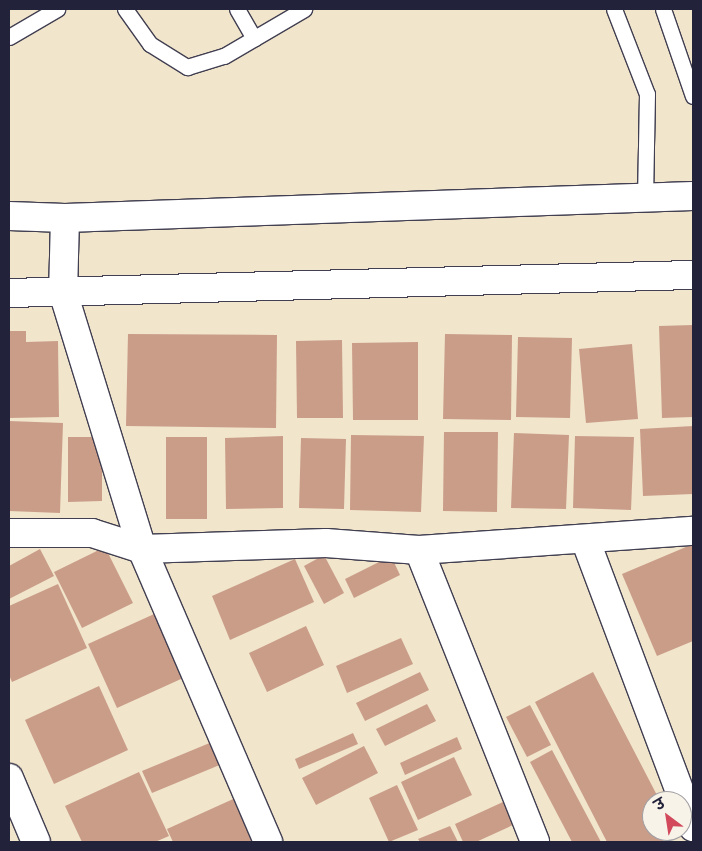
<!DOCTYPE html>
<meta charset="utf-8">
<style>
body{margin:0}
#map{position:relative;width:702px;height:851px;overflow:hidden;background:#f1e5cb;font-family:"Playpen Sans","Playpen Sans Deva",sans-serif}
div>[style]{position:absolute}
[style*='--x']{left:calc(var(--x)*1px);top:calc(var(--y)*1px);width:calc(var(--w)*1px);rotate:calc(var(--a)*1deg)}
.building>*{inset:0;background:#ca9d89}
.roads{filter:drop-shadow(1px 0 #413f51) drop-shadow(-1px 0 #413f51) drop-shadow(0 1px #413f51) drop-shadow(0 -1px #413f51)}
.lane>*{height:15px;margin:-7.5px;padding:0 7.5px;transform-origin:7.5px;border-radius:7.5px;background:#fff}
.street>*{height:28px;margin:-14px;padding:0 14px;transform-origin:14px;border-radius:14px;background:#fff}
.secondary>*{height:28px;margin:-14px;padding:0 14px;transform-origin:14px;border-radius:14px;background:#fff}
span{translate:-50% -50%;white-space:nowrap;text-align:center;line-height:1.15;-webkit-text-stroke:5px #f7f3e8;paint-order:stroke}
.frame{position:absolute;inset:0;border:10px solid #22223b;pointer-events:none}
.north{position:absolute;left:642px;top:791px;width:50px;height:50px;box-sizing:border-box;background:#f7f3e8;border:1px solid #a29fa3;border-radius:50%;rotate:329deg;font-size:14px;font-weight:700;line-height:20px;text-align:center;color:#22223b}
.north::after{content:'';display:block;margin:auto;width:18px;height:22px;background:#d1495b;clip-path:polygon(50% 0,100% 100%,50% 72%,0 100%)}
</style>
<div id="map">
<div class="building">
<div style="clip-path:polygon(693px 325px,693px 417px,662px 418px,659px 326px)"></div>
<div style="clip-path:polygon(9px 331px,26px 331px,26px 342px,58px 341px,59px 417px,9px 418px)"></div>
<div style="clip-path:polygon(128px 334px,277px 335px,276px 428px,126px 426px)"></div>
<div style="clip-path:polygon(445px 334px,512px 335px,511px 420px,443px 419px)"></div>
<div style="clip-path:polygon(518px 337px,572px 338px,570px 418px,516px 417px)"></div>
<div style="clip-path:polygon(342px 340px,343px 418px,297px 418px,296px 341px)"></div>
<div style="clip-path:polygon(418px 342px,418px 420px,353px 420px,352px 343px)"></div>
<div style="clip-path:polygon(632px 344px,638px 419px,586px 423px,579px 349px)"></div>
<div style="clip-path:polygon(9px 421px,63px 423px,60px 513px,9px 511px)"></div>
<div style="clip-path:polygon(693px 426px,693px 494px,643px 496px,640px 429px)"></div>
<div style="clip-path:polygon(444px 432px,498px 432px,497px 512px,443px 511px)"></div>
<div style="clip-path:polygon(514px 433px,569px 435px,566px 509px,511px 508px)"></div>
<div style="clip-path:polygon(351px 435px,424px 436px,421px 512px,350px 510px)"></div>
<div style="clip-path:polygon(283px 436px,283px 508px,226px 509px,225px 438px)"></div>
<div style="clip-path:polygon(575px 436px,634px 437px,631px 510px,573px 508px)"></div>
<div style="clip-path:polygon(68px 437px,102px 437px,102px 501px,68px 502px)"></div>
<div style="clip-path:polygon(166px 437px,207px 437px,207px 519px,166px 519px)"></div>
<div style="clip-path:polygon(301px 438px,346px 439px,344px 509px,299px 508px)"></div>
<div style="clip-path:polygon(693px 544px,693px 641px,657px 656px,622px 574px)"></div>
<div style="clip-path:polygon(105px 547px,133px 603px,82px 628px,54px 572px)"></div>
<div style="clip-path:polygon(40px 549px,54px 576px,9px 599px,9px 566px)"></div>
<div style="clip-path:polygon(324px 555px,344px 593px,324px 604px,304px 566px)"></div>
<div style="clip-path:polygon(391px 556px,400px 575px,354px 598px,345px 579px)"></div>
<div style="clip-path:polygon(295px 559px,314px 602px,230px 640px,212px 596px)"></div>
<div style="clip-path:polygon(58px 584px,87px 648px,12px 682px,9px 675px,9px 606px)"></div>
<div style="clip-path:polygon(163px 610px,192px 674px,117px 708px,88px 644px)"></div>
<div style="clip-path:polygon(306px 626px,324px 665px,267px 692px,249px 653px)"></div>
<div style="clip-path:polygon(401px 638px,413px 664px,347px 693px,336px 666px)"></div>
<div style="clip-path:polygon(420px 672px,429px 690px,365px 721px,356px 703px)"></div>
<div style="clip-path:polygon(593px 672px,660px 801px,652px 801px,652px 831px,676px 831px,677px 834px,661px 842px,607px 842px,535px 702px)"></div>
<div style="clip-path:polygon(99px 686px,128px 750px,54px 784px,25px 720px)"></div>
<div style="clip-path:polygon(427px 704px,436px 721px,385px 746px,376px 729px)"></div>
<div style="clip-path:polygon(530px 705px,551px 745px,527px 757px,506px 717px)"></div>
<div style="clip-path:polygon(353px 733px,358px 744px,299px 769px,295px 759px)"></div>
<div style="clip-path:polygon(457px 737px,462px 749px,405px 775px,400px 763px)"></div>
<div style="clip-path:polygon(212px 742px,222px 764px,152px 793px,142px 771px)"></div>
<div style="clip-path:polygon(364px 746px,378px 773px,316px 805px,302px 778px)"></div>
<div style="clip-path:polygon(552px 750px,601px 842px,572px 842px,530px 762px)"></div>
<div style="clip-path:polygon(454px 757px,472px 795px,418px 820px,401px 782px)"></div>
<div style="clip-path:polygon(139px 772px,169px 836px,155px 842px,82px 842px,65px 806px)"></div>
<div style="clip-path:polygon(397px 785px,418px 830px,389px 842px,369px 798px)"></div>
<div style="clip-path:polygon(242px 795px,263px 842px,173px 842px,167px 829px)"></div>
<div style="clip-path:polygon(503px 802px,513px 825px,476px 842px,463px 842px,455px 824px)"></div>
<div style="clip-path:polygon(450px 826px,458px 842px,420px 842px,418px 839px)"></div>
</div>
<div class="roads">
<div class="lane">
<div style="--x:125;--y:9;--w:43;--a:54.5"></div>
<div style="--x:150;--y:44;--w:44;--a:31.9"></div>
<div style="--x:187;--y:67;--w:39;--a:-17"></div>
<div style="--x:224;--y:56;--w:93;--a:-30.4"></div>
<div style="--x:237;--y:9;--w:34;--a:60"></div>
<div style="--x:614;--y:9;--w:91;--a:68.8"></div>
<div style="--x:647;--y:94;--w:103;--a:91.1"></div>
<div style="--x:663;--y:9;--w:92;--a:71"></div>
<div style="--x:9;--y:37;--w:56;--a:-30.3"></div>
</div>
<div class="street">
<div style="--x:65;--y:218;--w:74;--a:91.5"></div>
<div style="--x:63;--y:292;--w:269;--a:72.9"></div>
<div style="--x:142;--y:549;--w:319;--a:66.7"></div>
<div style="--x:9;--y:533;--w:83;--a:0"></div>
<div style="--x:92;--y:533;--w:52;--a:17.7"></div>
<div style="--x:142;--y:549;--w:184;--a:-1.9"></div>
<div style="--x:326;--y:543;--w:93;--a:4.3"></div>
<div style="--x:419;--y:550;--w:275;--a:-4"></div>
<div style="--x:585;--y:539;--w:308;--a:69.4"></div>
<div style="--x:419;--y:550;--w:314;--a:68.3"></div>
<div style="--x:9;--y:778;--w:69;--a:67.1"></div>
</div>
<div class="secondary">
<div style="--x:9;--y:216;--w:56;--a:2"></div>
<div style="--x:65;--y:218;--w:628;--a:-2.01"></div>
<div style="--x:9;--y:293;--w:684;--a:-1.51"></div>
</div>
</div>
<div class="frame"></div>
<div class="north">उ</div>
</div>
